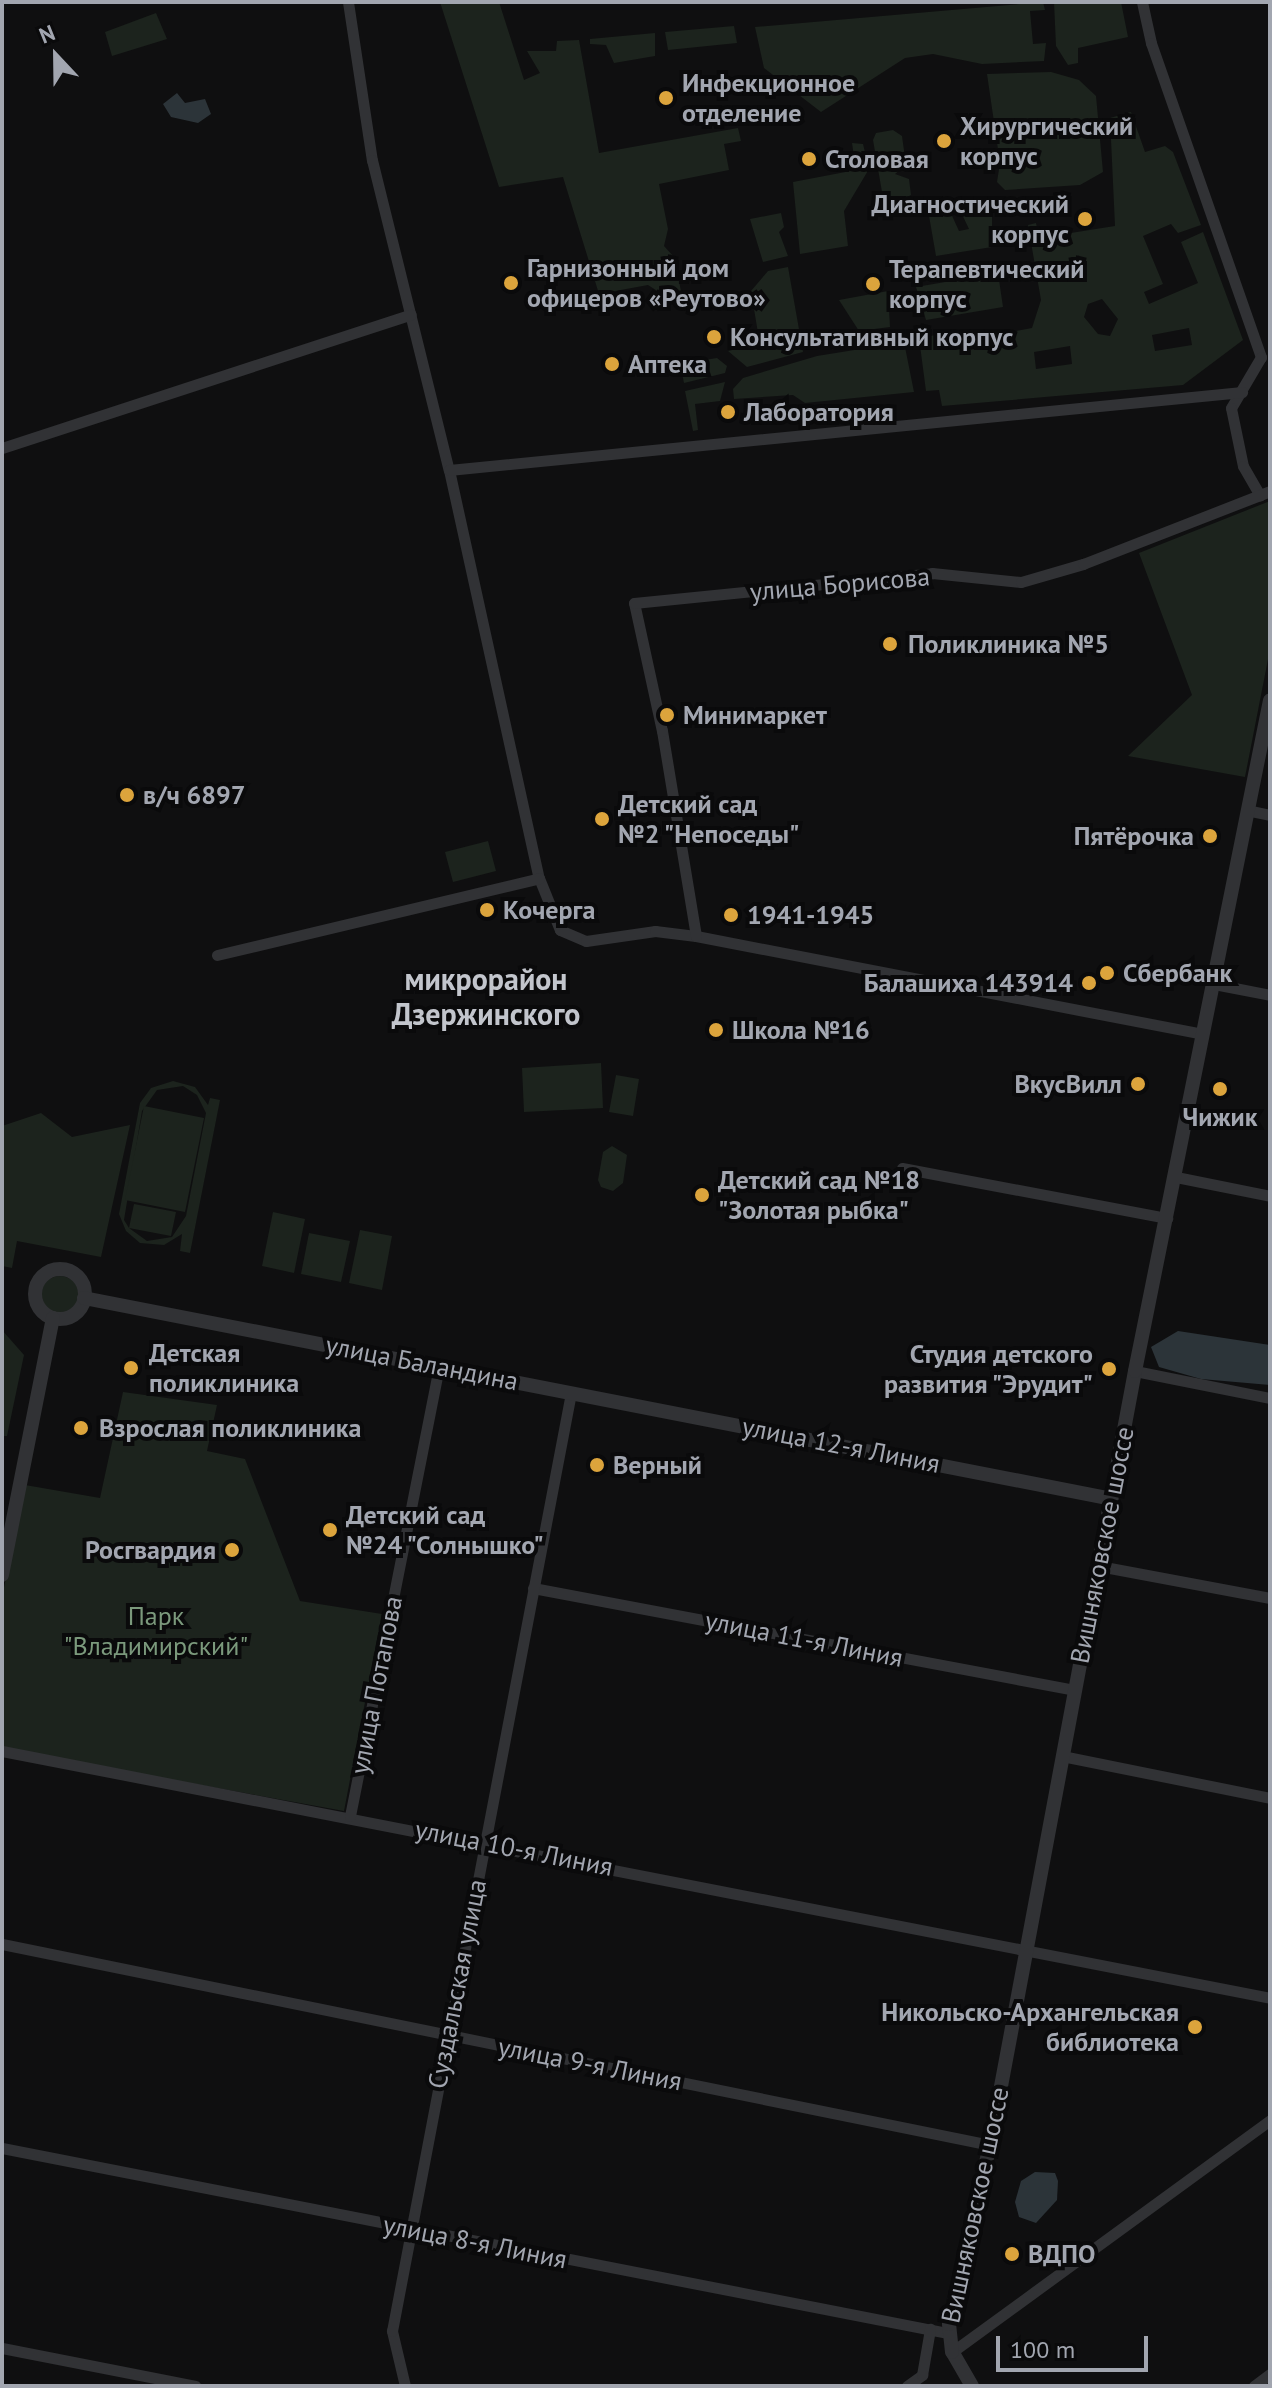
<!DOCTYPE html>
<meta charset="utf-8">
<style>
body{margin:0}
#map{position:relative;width:1272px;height:2388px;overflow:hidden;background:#0f0f10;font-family:"PT Sans",sans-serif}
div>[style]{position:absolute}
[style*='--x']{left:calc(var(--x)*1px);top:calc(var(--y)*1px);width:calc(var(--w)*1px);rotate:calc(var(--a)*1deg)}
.green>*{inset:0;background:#1c231d}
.round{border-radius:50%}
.water>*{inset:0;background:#2c3439}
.minor>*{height:11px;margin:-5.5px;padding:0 5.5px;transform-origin:5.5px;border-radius:5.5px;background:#313235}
.tertiary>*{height:14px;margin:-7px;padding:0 7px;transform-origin:7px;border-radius:7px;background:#313235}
.tertiary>.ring{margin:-7px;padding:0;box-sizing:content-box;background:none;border:14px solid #313235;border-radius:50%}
.dots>*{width:22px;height:22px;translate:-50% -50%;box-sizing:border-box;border:4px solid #0a0a0b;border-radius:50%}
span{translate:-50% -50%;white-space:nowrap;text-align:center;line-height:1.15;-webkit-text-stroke:8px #0a0a0b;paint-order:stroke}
.poi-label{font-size:26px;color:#a2a6b0;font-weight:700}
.left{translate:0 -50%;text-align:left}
.right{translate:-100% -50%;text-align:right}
.street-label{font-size:26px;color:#a2a6b0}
.park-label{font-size:26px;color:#7b997c}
.quarter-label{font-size:30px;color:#c2c5cc;font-weight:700}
.frame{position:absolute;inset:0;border:4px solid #a2a6b0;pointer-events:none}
.north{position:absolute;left:16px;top:16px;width:80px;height:80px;-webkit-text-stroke:6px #0a0a0b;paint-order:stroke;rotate:338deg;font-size:22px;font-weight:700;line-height:32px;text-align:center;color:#a2a6b0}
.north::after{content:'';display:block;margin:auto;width:28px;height:36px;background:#a2a6b0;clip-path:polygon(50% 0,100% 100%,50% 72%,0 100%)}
.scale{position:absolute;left:996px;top:2336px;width:152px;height:36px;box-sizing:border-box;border:4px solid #a2a6b0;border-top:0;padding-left:10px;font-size:24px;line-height:28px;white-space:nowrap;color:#a2a6b0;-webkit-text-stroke:6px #0a0a0b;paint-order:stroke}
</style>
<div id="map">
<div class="green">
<div style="clip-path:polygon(440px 2px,499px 2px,524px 80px,540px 73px,527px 51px,556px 51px,557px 41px,579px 40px,599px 153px,738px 128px,741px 141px,724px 144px,729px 170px,659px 184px,668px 229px,664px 246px,674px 257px,681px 291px,662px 294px,648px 285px,599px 294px,563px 177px,499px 187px)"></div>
<div style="clip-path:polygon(1043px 2px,1045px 10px,1030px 11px,1033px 44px,1046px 43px,1044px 61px,982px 64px,933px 54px,905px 58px,821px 112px,764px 68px,755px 27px)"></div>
<div style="clip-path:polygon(1054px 2px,1121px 2px,1128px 37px,1078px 48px,1078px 63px,1068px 65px,1056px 46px)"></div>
<div style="clip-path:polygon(156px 13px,167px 39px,112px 56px,105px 32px)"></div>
<div style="clip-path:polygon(734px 26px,737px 43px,668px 50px,665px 32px)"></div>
<div style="clip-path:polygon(655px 33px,655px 56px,614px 63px,606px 45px,590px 44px,590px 39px)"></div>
<div style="clip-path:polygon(1051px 72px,1079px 80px,1096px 96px,1103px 172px,1080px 185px,1005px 190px,997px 182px,1000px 163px,987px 74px)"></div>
<div style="clip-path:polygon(evenodd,1131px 112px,1145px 152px,1165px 146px,1173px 152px,1201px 225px,1178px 233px,1171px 224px,1143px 236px,1163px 284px,1144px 292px,1149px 304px,1198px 283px,1181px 242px,1203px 232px,1243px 340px,1183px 385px,942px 406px,939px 390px,926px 391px,919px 338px,964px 330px,990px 336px,1032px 328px,1041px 300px,1028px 225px,1036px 223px,1039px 238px,1115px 226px,1110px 118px,1131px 112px,1102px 299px,1118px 319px,1110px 336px,1098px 334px,1084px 317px,1088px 304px,1102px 299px,1131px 112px,1189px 328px,1192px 345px,1155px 351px,1152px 335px,1189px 328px,1131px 112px,1070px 346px,1072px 364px,1036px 369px,1034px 352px,1070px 346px)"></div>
<div style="clip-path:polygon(893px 130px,902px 136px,906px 165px,895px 174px,909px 179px,911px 195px,897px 202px,882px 192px,873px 140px,876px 133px)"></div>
<div style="clip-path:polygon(852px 143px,863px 144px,869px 169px,844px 211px,848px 246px,800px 254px,793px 182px,856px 170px)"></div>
<div style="clip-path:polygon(975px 203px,978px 216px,992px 215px,992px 247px,936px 256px,928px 210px,948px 207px,959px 231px,969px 229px,958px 206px)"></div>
<div style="clip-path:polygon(781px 213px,784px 227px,779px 232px,788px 256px,763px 262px,750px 219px)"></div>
<div style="clip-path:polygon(788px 267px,803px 352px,747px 367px,728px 351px,757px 344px,759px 339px,751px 291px,768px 271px)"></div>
<div style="clip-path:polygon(998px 273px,1003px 307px,926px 320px,916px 287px)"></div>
<div style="clip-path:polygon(888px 291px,890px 327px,859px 331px,839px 300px)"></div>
<div style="clip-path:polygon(904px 342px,914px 392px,805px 403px,793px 395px,734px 399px,733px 389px,743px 378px,817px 356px)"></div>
<div style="clip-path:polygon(717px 358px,727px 366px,725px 373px,684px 383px,680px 364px)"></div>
<div style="clip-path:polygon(725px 382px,720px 401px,695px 404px,698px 430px,693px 431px,685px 391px)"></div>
<div style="clip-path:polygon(1270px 501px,1270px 649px,1245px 777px,1128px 756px,1192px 695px,1139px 553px)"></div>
<div style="clip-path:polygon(488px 841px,496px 871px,453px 882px,445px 852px)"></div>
<div style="clip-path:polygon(601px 1063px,603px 1108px,524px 1112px,522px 1068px)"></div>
<div style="clip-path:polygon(616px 1075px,639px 1079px,633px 1116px,609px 1112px)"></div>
<div style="clip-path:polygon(evenodd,173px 1081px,195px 1087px,208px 1105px,210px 1098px,220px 1100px,190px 1253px,180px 1251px,182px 1234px,164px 1245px,140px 1243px,126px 1231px,119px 1214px,140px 1103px,151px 1088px,173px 1081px,183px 1086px,197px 1095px,206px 1113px,186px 1216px,172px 1237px,147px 1241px,129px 1228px,171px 1236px,176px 1212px,134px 1204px,129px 1228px,124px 1220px,142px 1111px,157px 1090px,183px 1086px)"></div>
<div style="clip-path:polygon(144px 1106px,204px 1118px,185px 1212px,125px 1200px)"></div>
<div style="clip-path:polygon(41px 1113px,72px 1137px,130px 1125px,101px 1257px,17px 1241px,12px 1268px,2px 1266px,2px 1126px)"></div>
<div style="clip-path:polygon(612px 1146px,627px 1155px,623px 1183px,613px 1191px,601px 1187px,598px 1180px,603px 1152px)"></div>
<div style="clip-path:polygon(273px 1212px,305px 1219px,294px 1273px,262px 1266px)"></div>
<div style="clip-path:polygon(360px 1230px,392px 1236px,382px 1290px,349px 1283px)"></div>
<div style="clip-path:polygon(309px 1233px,350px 1241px,341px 1282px,301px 1274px)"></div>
<div class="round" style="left:41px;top:1276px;width:38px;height:38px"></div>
<div style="clip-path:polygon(2px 1330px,24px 1355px,7px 1436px,2px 1436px)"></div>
<div style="clip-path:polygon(123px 1392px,217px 1405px,207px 1451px,245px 1459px,300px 1601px,382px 1614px,344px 1811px,2px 1749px,2px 1597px,25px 1485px,100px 1498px)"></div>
</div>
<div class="water">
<div style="clip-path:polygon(177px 93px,185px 103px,205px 99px,211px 114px,198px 123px,171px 117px,163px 104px)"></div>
<div style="clip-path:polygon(1178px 1331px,1270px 1345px,1270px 1385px,1201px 1379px,1159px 1367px,1151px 1347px)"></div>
<div style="clip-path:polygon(1035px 2172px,1055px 2173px,1058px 2181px,1057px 2200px,1036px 2223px,1019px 2217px,1015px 2202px,1021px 2181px)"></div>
</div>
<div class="minor">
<div style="--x:348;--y:2;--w:160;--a:81.4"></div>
<div style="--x:372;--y:160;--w:319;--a:76.1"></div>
<div style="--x:449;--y:470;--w:418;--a:77.6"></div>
<div style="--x:539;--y:878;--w:56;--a:68"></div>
<div style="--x:560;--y:930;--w:28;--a:23"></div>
<div style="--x:586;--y:941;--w:70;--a:-8.2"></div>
<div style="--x:655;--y:931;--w:41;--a:7"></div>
<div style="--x:696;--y:936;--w:516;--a:10.94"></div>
<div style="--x:1142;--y:2;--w:42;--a:77.6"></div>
<div style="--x:1151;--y:43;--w:333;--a:70.7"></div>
<div style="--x:1261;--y:357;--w:59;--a:120.5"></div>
<div style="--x:1231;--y:408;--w:59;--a:78.3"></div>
<div style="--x:1243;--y:466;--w:34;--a:60"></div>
<div style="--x:2;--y:448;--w:430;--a:-18.1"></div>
<div style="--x:449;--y:470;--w:797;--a:-5.62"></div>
<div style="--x:1251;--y:811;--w:19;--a:12"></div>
<div style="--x:696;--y:936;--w:208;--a:-99.4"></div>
<div style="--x:662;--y:731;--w:131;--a:-102.3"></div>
<div style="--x:634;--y:603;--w:300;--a:-5.7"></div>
<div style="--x:932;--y:573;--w:89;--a:5.8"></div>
<div style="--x:1021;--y:582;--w:65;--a:-16.2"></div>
<div style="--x:1083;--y:564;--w:201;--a:-21.3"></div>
<div style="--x:217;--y:955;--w:331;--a:-13.4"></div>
<div style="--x:1214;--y:984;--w:57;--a:11.1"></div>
<div style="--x:902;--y:1168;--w:270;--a:10.7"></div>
<div style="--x:1176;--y:1177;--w:96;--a:11.4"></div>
<div style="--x:1135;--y:1371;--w:138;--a:11.3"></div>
<div style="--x:1099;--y:1566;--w:174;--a:10.6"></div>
<div style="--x:533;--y:1588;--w:552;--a:10.66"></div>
<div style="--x:2;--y:1751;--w:1292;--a:11.02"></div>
<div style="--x:1062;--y:1756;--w:212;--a:11.4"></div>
<div style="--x:350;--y:1816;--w:459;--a:-78.8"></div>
<div style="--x:2;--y:1944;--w:1008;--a:11.5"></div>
<div style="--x:2;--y:2148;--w:964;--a:11.07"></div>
<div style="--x:2;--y:2348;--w:197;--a:11.1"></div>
<div style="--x:952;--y:2352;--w:394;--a:-36.1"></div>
<div style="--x:405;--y:2386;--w:57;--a:-103.3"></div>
<div style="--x:392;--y:2331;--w:955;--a:-79.2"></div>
<div style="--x:907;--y:2386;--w:19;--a:-36"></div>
<div style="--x:922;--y:2375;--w:47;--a:-80.1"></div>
<div style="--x:1254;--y:2386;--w:20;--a:-37"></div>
</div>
<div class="tertiary">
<div class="ring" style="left:35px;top:1269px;width:36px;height:36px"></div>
<div style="--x:84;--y:1298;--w:1047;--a:11.06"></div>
<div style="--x:2;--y:1575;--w:262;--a:-78.8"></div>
<div style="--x:972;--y:2386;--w:39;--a:-120"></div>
<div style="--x:952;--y:2352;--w:28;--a:-96"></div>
<div style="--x:949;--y:2324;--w:184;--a:-77.1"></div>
<div style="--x:990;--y:2145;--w:787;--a:-79.39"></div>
<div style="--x:1135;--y:1371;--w:684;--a:-78.62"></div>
</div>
<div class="dots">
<div style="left:666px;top:98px;background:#dca43c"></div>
<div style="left:944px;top:141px;background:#dca43c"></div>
<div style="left:809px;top:159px;background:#dca43c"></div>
<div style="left:1085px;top:219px;background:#dca43c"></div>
<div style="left:511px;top:283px;background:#dca43c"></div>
<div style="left:873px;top:284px;background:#dca43c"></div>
<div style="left:714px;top:337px;background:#dca43c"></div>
<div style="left:612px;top:364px;background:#dca43c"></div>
<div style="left:728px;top:412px;background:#dca43c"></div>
<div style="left:890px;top:644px;background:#dca43c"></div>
<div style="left:667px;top:715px;background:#dca43c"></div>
<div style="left:127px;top:795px;background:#dca43c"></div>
<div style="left:602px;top:819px;background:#dca43c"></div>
<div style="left:1210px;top:836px;background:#dca43c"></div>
<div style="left:487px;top:910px;background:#dca43c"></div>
<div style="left:731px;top:915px;background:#dca43c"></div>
<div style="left:1107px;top:973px;background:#dca43c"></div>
<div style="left:1089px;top:983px;background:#dca43c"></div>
<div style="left:716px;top:1030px;background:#dca43c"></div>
<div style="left:1138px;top:1084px;background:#dca43c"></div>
<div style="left:1220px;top:1089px;background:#dca43c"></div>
<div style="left:702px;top:1195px;background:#dca43c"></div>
<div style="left:131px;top:1368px;background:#dca43c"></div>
<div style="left:1109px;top:1369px;background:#dca43c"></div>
<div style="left:81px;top:1428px;background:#dca43c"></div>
<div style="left:597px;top:1465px;background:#dca43c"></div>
<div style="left:330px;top:1530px;background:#dca43c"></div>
<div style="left:232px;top:1550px;background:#dca43c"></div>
<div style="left:1195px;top:2027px;background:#dca43c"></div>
<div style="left:1012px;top:2254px;background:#dca43c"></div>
</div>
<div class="poi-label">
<span class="left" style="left:682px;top:98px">Инфекционное<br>отделение</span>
<span class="left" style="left:960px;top:141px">Хирургический<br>корпус</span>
<span class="left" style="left:825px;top:159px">Столовая</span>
<span class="right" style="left:1069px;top:219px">Диагностический<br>корпус</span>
<span class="left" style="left:527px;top:283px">Гарнизонный дом<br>офицеров «Реутово»</span>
<span class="left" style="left:889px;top:284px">Терапевтический<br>корпус</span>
<span class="left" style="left:730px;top:337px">Консультативный корпус</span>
<span class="left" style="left:628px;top:364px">Аптека</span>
<span class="left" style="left:744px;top:412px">Лаборатория</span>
<span class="left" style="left:908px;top:644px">Поликлиника №5</span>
<span class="left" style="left:683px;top:715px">Минимаркет</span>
<span class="left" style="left:143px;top:795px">в/ч 6897</span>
<span class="left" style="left:618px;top:819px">Детский сад<br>№2 "Непоседы"</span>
<span class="right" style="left:1194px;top:836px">Пятёрочка</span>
<span class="left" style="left:503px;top:910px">Кочерга</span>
<span class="left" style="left:747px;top:915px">1941-1945</span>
<span class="left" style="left:1123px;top:973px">Сбербанк</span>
<span class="right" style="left:1073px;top:983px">Балашиха 143914</span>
<span class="left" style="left:732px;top:1030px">Школа №16</span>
<span class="right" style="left:1122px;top:1084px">ВкусВилл</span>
<span style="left:1220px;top:1117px">Чижик</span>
<span class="left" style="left:718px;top:1195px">Детский сад №18<br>"Золотая рыбка"</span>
<span class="left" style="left:149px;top:1368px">Детская<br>поликлиника</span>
<span class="right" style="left:1093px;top:1369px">Студия детского<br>развития "Эрудит"</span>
<span class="left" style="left:99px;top:1428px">Взрослая поликлиника</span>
<span class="left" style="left:613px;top:1465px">Верный</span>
<span class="left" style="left:346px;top:1530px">Детский сад<br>№24 "Солнышко"</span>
<span class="right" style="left:216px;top:1550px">Росгвардия</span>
<span class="right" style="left:1179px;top:2027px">Никольско-Архангельская<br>библиотека</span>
<span class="left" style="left:1028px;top:2254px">ВДПО</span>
</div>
<div class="street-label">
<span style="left:840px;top:584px;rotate:-5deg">улица Борисова</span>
<span style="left:422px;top:1363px;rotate:11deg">улица Баландина</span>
<span style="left:841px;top:1445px;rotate:11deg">улица 12-я Линия</span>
<span style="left:1102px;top:1545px;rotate:-79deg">Вишняковское шоссе</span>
<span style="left:804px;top:1639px;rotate:11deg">улица 11-я Линия</span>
<span style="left:376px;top:1685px;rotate:-79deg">улица Потапова</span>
<span style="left:514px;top:1848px;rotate:11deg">улица 10-я Линия</span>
<span style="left:457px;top:1984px;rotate:-79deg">Суздальская улица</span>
<span style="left:590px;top:2064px;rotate:11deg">улица 9-я Линия</span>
<span style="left:975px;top:2205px;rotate:-78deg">Вишняковское шоссе</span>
<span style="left:475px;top:2242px;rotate:11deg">улица 8-я Линия</span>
</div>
<div class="park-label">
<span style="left:156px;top:1631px">Парк<br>"Владимирский"</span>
</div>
<div class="quarter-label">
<span style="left:486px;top:996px">микрорайон<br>Дзержинского</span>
</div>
<div class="frame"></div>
<div class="north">N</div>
<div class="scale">100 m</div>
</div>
